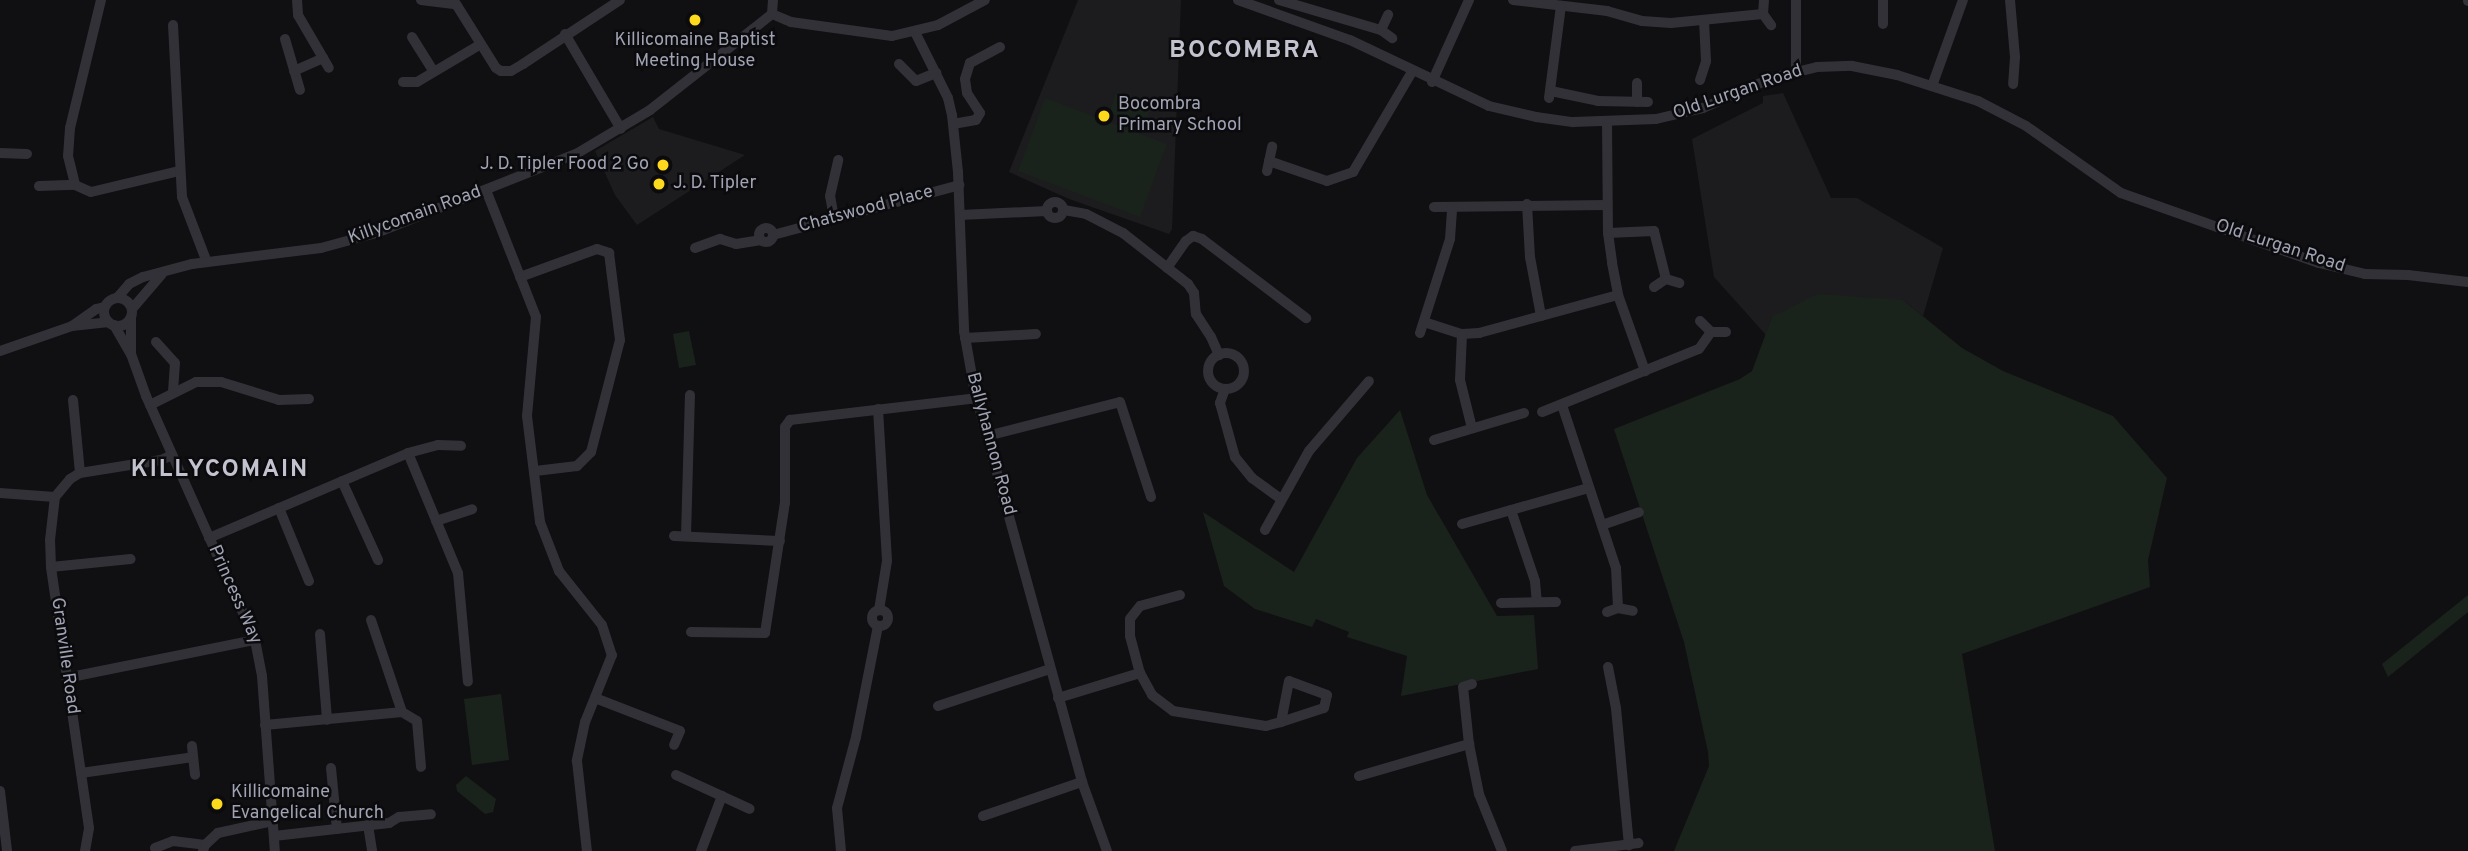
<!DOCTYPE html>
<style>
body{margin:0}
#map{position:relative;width:2468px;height:851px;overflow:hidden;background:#101012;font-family:Overpass,sans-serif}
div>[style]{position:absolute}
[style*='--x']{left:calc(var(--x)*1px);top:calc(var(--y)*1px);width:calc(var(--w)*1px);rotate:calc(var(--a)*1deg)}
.built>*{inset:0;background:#1c1c1f}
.green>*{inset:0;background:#1a221c}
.minor>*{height:10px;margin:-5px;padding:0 5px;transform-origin:5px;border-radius:5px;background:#313137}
.minor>.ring{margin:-5px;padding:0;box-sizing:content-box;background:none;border:10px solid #313137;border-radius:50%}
.dots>*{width:19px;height:19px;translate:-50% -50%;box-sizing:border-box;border:4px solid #0b0b0d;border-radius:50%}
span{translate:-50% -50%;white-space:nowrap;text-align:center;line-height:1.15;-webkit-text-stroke:5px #0b0b0d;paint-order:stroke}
.poi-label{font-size:18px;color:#a0a3b4}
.left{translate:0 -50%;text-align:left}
.right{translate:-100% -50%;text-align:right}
.street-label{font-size:18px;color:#a0a3b4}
.district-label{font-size:24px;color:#c2c3cf;font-weight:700;letter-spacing:2px}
</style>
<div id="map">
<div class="built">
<div style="clip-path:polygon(1078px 0,1181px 0,1172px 229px,1169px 234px,1069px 199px,1009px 172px)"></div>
<div style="clip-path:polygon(1783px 93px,1831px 198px,1857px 198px,1943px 248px,1923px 316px,1903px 300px,1772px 317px,1766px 335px,1714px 277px,1692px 139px,1763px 103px,1763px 96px)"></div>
<div style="clip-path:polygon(653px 117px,659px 129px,745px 155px,637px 225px,615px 195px,595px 151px)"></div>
</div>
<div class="green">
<div style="clip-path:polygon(1117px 91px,1152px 104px,1144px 126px,1109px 113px)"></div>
<div style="clip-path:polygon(1045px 98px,1167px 144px,1140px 217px,1018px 171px)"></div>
<div style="clip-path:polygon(1817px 294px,1903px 300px,1962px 348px,2003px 371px,2113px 416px,2167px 478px,2148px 560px,2150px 587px,1962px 654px,1995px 851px,1674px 851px,1709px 766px,1708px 752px,1684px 642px,1614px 429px,1740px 379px,1752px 371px,1772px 317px)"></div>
<div style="clip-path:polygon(689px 331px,696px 365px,679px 368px,673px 334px)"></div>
<div style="clip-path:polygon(1400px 410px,1427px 495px,1497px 616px,1534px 615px,1538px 669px,1401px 696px,1407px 656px,1347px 637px,1349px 632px,1316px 619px,1312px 627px,1255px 609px,1224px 586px,1203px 512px,1294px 572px,1357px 458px)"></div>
<div style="clip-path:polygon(2468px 595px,2468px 612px,2388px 677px,2382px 664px)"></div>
<div style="clip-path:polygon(501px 694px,509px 760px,472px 765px,464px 699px)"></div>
<div style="clip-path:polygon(466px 776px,496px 799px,493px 812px,485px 814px,457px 791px,456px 785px)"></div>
</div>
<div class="minor">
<div style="--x:101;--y:0;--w:132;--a:103.6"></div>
<div style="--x:70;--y:128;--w:28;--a:94"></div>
<div style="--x:68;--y:156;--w:30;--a:76"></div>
<div style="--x:75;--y:185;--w:17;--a:24"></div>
<div style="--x:91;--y:192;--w:90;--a:-13.4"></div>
<div style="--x:297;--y:0;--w:15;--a:86"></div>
<div style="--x:298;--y:15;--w:61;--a:59.7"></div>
<div style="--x:421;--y:0;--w:35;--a:7"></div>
<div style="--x:456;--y:4;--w:75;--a:58"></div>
<div style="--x:496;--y:68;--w:6;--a:31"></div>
<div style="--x:501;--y:71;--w:10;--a:0"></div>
<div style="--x:511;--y:71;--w:14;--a:-30"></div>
<div style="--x:523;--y:64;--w:116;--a:-33.4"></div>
<div style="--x:1238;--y:0;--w:119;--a:19.7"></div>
<div style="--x:1350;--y:40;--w:154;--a:25.4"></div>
<div style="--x:1489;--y:106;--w:48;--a:13.2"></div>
<div style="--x:1536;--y:117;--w:37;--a:8"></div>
<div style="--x:1573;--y:122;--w:83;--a:-2.1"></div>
<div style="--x:1656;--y:119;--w:48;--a:-13.2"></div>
<div style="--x:1703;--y:108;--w:75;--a:-23.5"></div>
<div style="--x:1772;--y:78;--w:46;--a:-13.7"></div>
<div style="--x:1817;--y:67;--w:35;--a:-2"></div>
<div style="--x:1852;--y:66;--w:46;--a:11.3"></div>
<div style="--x:1897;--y:75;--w:85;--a:17.8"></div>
<div style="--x:1978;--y:101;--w:54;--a:27.5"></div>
<div style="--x:2026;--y:126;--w:116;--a:35.2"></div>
<div style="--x:2121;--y:193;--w:210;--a:19.5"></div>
<div style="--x:2319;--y:263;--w:47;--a:13.4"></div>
<div style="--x:2365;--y:274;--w:43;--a:1.3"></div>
<div style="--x:2408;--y:275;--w:60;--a:6.7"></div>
<div style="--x:1279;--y:0;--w:106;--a:16.4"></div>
<div style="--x:1381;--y:30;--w:14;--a:36"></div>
<div style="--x:1513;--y:0;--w:95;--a:6.7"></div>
<div style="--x:1607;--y:11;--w:36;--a:16"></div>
<div style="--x:1642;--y:21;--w:29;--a:4"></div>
<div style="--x:1671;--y:23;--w:92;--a:-5.6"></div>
<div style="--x:1764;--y:0;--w:14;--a:94"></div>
<div style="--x:1763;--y:14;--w:14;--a:54"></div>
<div style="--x:1796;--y:0;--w:71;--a:90"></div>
<div style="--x:2010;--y:0;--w:57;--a:85"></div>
<div style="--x:2015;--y:57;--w:27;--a:94"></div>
<div style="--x:2468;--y:0;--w:1;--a:90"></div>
<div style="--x:772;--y:14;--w:21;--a:23"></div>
<div style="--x:791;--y:22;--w:102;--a:7.9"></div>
<div style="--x:892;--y:36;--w:47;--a:-13.4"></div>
<div style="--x:938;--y:25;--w:53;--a:-28"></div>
<div style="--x:772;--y:14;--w:14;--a:-86"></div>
<div style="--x:1883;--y:24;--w:24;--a:-90"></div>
<div style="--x:173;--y:25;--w:172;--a:87"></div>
<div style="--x:182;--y:197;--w:67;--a:69.1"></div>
<div style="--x:1381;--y:30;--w:17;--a:-65"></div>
<div style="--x:915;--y:32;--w:74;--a:63.4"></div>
<div style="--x:948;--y:98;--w:17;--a:77"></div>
<div style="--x:952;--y:115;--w:57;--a:84"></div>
<div style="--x:958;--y:172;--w:159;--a:87.8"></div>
<div style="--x:964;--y:331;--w:63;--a:79.9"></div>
<div style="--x:975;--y:393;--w:403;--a:74.6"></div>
<div style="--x:1082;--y:782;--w:73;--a:70.1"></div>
<div style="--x:565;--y:34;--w:110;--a:59.5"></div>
<div style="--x:412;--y:37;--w:40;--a:58"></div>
<div style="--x:285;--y:39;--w:53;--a:73.6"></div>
<div style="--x:899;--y:64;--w:24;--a:45"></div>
<div style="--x:916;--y:81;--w:22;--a:-22"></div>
<div style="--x:294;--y:71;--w:32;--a:-24"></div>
<div style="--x:1700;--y:80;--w:20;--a:-72"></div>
<div style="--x:1706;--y:61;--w:41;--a:-92.8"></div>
<div style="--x:403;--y:82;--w:14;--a:0"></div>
<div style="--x:417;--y:82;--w:74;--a:-30.7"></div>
<div style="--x:1432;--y:82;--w:90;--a:-65.7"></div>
<div style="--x:1932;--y:86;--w:91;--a:-70.2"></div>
<div style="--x:1551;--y:91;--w:48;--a:12"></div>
<div style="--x:1598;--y:101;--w:50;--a:1.1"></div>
<div style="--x:1549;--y:98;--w:93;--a:-82.6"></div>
<div style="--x:1637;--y:102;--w:19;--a:-90"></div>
<div style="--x:1607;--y:122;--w:111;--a:89.5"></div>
<div style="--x:1608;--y:233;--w:30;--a:82"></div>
<div style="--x:1612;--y:263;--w:33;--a:79"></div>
<div style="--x:1618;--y:295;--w:81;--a:70.4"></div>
<div style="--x:953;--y:124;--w:23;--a:-10"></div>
<div style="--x:976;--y:120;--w:8;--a:-60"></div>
<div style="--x:980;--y:113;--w:24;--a:-123"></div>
<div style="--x:967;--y:93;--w:14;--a:-98"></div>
<div style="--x:965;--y:79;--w:17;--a:-73"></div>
<div style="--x:970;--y:63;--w:34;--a:-28"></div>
<div style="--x:0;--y:153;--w:27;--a:2"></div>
<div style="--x:1269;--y:161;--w:61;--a:19"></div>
<div style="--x:1327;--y:181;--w:28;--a:-19"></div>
<div style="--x:1353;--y:172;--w:116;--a:-59.5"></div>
<div style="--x:1267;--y:171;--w:25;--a:-78"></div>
<div style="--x:39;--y:186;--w:36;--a:-2"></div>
<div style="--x:486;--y:190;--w:136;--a:68.5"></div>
<div style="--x:536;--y:317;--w:99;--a:95.2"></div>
<div style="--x:527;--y:416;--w:107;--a:83"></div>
<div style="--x:540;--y:522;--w:53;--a:68.8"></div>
<div style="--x:559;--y:571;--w:69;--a:51.5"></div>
<div style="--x:602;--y:625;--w:32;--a:72"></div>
<div style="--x:612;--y:655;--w:72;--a:111.9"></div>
<div style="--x:585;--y:722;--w:40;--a:102"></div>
<div style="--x:577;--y:761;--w:91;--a:83.7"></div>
<div class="ring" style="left:1047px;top:202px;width:6px;height:6px"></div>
<div style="--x:1527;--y:204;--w:53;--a:86.8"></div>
<div style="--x:1530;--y:257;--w:60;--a:79.4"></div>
<div style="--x:1434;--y:207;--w:173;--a:-0.7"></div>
<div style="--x:1064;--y:210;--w:22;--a:10"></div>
<div style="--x:1086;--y:214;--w:42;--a:27.2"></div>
<div style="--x:1123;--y:233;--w:83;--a:38.1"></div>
<div style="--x:1188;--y:284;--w:11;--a:56"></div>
<div style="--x:1194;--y:293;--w:21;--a:85"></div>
<div style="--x:1196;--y:314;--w:27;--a:57"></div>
<div style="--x:1211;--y:337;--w:20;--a:66"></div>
<div style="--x:960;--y:215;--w:87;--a:-2.6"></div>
<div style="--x:834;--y:218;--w:22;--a:-100"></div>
<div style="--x:830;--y:196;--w:37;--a:-77"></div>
<div class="ring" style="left:759px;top:228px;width:4px;height:4px"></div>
<div style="--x:1608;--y:233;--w:46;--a:-2.5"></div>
<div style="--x:1654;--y:231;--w:49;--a:76"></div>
<div style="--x:773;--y:235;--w:193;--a:-15"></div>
<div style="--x:695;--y:248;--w:27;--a:-20"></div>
<div style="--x:720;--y:239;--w:17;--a:17"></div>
<div style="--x:736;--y:244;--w:24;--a:-9"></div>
<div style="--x:1167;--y:268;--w:33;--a:-55"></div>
<div style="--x:1186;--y:241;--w:9;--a:-36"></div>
<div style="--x:1193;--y:236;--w:9;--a:18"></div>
<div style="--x:1202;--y:239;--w:131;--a:37.2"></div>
<div style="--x:520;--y:277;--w:82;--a:-20"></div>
<div style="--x:597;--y:249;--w:13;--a:18"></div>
<div style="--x:609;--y:253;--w:88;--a:82.8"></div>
<div style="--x:620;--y:340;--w:116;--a:104.5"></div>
<div style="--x:591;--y:452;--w:20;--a:135"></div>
<div style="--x:577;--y:466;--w:42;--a:173.2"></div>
<div style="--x:1654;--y:287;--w:14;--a:-34"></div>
<div style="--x:1666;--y:279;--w:14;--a:17"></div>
<div class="ring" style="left:104px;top:298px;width:18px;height:18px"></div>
<div style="--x:117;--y:298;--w:18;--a:-49"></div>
<div style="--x:129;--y:284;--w:16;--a:-27"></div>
<div style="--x:143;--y:277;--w:51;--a:-14.9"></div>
<div style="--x:192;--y:264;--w:130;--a:-7.1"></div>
<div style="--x:321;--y:248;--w:57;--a:-15.3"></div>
<div style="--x:376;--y:233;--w:215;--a:-21.6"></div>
<div style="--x:576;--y:154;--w:86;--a:-30.7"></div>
<div style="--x:650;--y:110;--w:155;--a:-38.2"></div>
<div style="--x:132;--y:309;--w:46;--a:-49.4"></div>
<div style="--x:1700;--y:321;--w:16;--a:45"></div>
<div style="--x:1711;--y:332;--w:15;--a:0"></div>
<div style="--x:1424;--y:322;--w:40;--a:18"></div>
<div style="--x:1462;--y:334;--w:17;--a:-3"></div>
<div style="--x:1479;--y:333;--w:144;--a:-15.3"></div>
<div style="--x:114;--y:325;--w:34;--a:60"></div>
<div style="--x:131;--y:354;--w:45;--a:70.3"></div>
<div style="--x:146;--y:396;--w:267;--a:65.9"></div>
<div style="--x:255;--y:640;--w:37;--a:79"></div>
<div style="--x:262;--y:676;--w:175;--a:85.8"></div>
<div style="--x:72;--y:326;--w:37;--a:-6"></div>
<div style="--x:1420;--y:333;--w:99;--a:-72.3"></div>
<div style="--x:1450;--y:239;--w:31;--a:-86"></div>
<div style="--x:1462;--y:334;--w:46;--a:92.5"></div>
<div style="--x:1460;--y:380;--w:49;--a:76"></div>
<div style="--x:965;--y:338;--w:71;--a:-3.2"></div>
<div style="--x:156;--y:342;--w:28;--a:48"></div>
<div style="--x:175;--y:363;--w:30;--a:94"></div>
<div style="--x:0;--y:351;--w:76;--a:-19.1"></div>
<div style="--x:72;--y:326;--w:29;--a:-35"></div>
<div style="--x:96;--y:309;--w:9;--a:-13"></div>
<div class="ring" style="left:1208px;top:353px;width:26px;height:26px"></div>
<div style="--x:131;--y:354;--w:37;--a:-90"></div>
<div style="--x:1225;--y:389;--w:15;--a:110"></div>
<div style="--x:1220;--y:403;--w:56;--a:74.5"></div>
<div style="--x:1235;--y:457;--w:27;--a:51"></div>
<div style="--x:1252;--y:478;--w:36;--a:36"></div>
<div style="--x:73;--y:400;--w:73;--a:84.5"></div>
<div style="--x:150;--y:405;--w:51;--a:-26.6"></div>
<div style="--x:196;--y:382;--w:25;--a:0"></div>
<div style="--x:221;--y:382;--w:61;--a:17.2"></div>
<div style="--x:279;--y:400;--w:30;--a:-2"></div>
<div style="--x:1562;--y:405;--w:172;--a:71.7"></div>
<div style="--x:1616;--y:568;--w:40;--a:87.1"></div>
<div style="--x:878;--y:409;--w:152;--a:86.6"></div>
<div style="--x:887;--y:561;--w:50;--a:99.3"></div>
<div style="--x:1542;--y:412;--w:169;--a:-21.9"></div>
<div style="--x:1699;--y:349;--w:21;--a:-55"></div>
<div style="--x:987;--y:436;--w:137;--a:-14.3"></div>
<div style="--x:1120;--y:402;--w:100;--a:71.9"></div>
<div style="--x:1434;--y:440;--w:94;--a:-16.7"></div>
<div style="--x:408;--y:453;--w:130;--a:67.4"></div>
<div style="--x:458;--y:573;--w:109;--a:84.8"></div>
<div style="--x:342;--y:481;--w:87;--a:65.5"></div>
<div style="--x:0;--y:493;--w:55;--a:4.2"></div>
<div style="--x:279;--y:508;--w:79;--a:67.7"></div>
<div style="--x:1511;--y:510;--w:75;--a:71.3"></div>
<div style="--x:1535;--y:581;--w:21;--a:85"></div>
<div style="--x:436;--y:521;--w:38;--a:-18"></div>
<div style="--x:1462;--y:524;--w:131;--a:-15.9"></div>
<div style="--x:1602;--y:525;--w:39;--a:-19"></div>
<div style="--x:1265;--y:530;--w:90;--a:-60.9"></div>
<div style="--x:1309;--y:451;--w:92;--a:-49.4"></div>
<div style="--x:674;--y:536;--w:106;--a:2.7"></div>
<div style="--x:686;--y:536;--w:141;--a:-88.4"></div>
<div style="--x:209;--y:538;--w:216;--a:-23.1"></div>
<div style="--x:408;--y:453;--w:31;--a:-15"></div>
<div style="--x:438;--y:445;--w:23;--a:2"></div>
<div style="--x:51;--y:567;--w:80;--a:-5.7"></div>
<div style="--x:1180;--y:595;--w:41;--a:164.6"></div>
<div style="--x:1140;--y:606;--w:16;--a:128"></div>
<div style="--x:1130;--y:619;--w:17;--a:90"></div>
<div style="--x:1130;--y:636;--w:38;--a:75"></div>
<div style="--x:1140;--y:673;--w:25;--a:61"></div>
<div style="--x:1152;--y:695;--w:26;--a:37"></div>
<div style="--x:1173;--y:711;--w:94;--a:9.2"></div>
<div style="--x:1266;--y:726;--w:16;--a:-15"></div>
<div style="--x:1281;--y:722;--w:45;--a:-18"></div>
<div style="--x:1324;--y:708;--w:13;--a:-77"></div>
<div style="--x:1327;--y:695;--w:40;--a:-159.8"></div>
<div style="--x:1289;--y:681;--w:42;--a:101"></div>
<div style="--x:1501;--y:603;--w:55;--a:-1"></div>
<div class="ring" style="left:872px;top:610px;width:6px;height:6px"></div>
<div style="--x:1607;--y:612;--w:12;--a:-20"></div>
<div style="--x:1618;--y:608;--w:15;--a:11"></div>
<div style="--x:371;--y:620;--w:97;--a:71.4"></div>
<div style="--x:402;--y:712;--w:17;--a:31"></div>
<div style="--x:417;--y:721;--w:46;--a:85"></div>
<div style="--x:691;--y:632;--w:74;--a:0.8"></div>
<div style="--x:765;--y:633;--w:132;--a:-81.3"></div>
<div style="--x:785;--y:503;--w:76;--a:-90"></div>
<div style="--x:785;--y:427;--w:9;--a:-54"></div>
<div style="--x:790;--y:420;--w:187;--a:-6.7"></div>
<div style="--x:320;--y:634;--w:86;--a:85.3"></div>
<div style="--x:1608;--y:667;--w:42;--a:79"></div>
<div style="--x:1616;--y:708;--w:138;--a:84.6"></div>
<div style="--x:66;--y:678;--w:193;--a:-11.4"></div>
<div style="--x:1472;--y:684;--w:9;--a:162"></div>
<div style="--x:1463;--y:687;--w:57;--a:84"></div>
<div style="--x:1469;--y:744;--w:51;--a:78.7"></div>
<div style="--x:1479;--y:794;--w:61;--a:68"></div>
<div style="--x:595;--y:698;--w:91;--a:21.2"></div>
<div style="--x:680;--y:731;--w:15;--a:113"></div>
<div style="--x:1058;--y:698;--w:86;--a:-17"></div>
<div style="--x:938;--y:706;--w:118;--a:-18.3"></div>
<div style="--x:265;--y:725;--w:138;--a:-5.4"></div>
<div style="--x:192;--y:746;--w:29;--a:84"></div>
<div style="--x:331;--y:768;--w:61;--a:84.4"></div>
<div style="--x:81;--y:773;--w:113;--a:-8.1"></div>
<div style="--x:676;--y:775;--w:81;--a:24.7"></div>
<div style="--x:1359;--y:776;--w:115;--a:-16.2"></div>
<div style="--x:0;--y:791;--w:60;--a:83.3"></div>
<div style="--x:983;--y:816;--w:105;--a:-19"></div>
<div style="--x:368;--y:825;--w:26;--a:81"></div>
<div style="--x:274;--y:836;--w:116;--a:-6.4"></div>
<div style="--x:389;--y:823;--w:12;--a:-31"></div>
<div style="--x:399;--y:817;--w:32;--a:-5"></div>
<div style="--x:155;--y:848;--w:19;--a:-21"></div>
<div style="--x:173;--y:841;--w:32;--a:7"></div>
<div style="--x:85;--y:851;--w:23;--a:-80"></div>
<div style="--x:89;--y:828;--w:264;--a:-98.3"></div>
<div style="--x:51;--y:567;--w:27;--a:-92"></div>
<div style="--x:50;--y:540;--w:43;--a:-83.4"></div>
<div style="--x:55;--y:497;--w:23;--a:-50"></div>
<div style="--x:70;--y:479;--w:12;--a:-31"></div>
<div style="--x:80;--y:473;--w:82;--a:-9.1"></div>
<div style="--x:161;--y:460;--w:12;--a:-24"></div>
<div style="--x:203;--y:851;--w:6;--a:-72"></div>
<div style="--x:205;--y:845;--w:18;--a:-43"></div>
<div style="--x:218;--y:833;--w:56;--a:-12.3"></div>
<div style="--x:701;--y:851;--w:59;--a:-69.1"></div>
<div style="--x:841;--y:851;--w:43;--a:-95.3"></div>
<div style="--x:837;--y:808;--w:73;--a:-75"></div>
<div style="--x:856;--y:737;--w:113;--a:-78.8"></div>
<div style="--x:1575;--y:851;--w:64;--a:-7.1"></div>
</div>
<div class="dots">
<div style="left:695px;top:20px;background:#fdd91d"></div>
<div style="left:1104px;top:116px;background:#fdd91d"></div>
<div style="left:663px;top:165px;background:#fdd91d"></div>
<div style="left:659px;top:184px;background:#fdd91d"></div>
<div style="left:217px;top:804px;background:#fdd91d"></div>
</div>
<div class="poi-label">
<span style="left:695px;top:52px">Killicomaine Baptist<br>Meeting House</span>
<span class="left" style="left:1118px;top:116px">Bocombra<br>Primary School</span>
<span class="right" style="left:649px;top:165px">J. D. Tipler Food 2 Go</span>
<span class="left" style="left:673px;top:184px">J. D. Tipler</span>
<span class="left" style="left:231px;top:804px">Killicomaine<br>Evangelical Church</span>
</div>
<div class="street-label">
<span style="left:1738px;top:93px;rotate:-19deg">Old Lurgan Road</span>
<span style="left:866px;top:210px;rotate:-15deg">Chatswood Place</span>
<span style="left:415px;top:216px;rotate:-20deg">Killycomain Road</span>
<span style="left:2280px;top:247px;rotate:18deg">Old Lurgan Road</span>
<span style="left:990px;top:444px;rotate:75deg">Ballyhannon Road</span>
<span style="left:234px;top:595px;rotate:66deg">Princess Way</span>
<span style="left:64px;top:656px;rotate:82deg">Granville Road</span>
</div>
<div class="district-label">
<span style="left:1245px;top:52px">BOCOMBRA</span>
<span style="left:220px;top:471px">KILLYCOMAIN</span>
</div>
</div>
